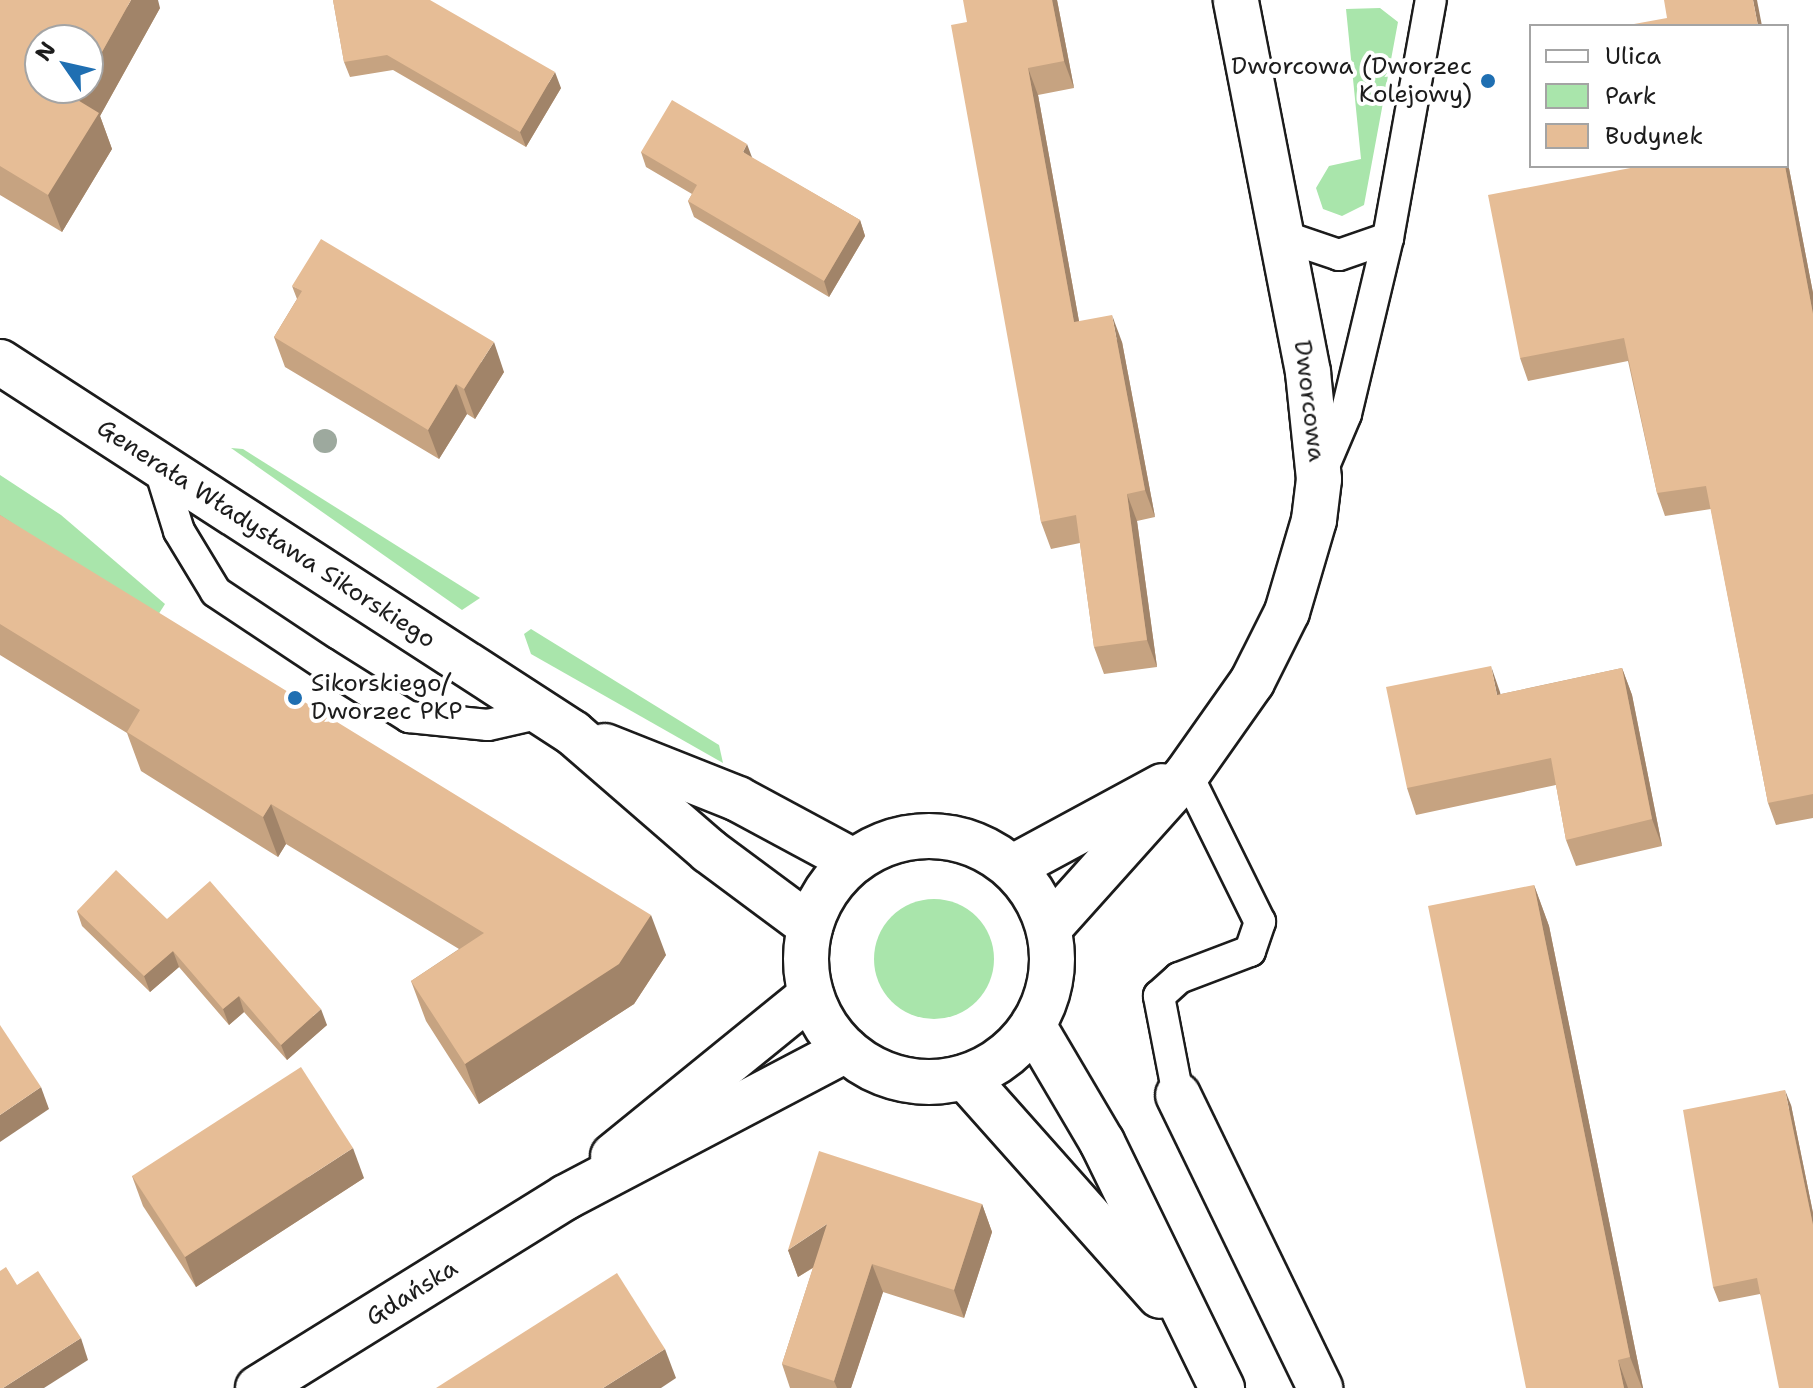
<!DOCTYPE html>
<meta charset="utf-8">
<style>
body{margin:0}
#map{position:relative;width:1813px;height:1388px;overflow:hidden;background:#fff;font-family:"Shantell Sans",sans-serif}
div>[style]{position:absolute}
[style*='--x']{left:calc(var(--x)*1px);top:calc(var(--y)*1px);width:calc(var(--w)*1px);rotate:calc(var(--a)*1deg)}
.green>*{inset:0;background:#a9e5ab}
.round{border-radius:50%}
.roads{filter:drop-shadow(2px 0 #1c1c1c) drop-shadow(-2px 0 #1c1c1c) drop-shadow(0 2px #1c1c1c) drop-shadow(0 -2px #1c1c1c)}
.service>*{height:30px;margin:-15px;padding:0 15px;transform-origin:15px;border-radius:15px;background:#fff}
.minor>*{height:44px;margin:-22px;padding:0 22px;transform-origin:22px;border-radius:22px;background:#fff}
.tertiary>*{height:44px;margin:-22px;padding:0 22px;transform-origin:22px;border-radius:22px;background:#fff}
.tertiary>.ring{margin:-22px;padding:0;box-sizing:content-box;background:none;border:44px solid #fff;border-radius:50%}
.trees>*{width:24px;height:24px;margin:-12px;border-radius:50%;background:#9da99e}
.wall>*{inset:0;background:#c6a381}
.shaded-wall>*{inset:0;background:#a18469}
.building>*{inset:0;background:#e6bd96}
.dots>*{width:22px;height:22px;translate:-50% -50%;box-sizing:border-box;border:4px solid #fff;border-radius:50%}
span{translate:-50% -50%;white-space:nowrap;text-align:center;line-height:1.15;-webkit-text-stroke:8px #fff;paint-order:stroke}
.poi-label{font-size:24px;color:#1c1c1c}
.right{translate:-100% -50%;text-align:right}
.left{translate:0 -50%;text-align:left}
.street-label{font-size:24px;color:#1c1c1c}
.legend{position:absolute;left:1529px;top:24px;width:260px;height:144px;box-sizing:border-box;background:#fff;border:2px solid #a4a4a4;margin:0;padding:10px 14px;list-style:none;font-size:24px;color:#1c1c1c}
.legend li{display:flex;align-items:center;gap:16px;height:40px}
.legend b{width:40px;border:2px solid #a4a4a4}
.north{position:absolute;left:24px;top:24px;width:80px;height:80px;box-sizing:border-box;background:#fff;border:2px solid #a4a4a4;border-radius:50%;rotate:304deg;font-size:22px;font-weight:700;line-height:32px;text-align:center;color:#1c1c1c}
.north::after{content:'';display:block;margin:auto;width:28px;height:36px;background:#1f6fb2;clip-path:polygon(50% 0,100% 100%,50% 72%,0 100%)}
</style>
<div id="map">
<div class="green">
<div style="clip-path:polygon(1380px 8px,1398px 22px,1364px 205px,1342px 216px,1323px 209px,1316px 188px,1329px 166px,1361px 159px,1346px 9px)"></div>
<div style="clip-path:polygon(231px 448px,243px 449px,480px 598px,462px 610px)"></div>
<div style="clip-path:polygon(0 475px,61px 515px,165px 604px,153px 623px,0 526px)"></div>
<div style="clip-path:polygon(531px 629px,719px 745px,723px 763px,531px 654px,524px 634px)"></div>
<div class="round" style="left:874px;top:899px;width:120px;height:120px"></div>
</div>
<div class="roads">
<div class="service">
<div style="--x:1283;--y:236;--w:59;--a:18.7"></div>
<div style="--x:1339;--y:255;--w:52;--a:-19.1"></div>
<div style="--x:158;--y:463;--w:71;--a:72.8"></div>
<div style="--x:179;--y:531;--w:71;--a:58.8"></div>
<div style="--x:216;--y:592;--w:128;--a:33.6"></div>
<div style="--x:323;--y:663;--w:102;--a:32.1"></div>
<div style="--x:409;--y:717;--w:79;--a:5.8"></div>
<div style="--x:488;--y:725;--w:54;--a:-12.8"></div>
<div style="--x:1321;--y:473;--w:64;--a:-67"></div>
<div style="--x:1346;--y:414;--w:181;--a:-76.6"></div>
<div style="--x:1388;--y:238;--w:242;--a:-79.8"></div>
<div style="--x:1178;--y:1095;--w:101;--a:-100.9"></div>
<div style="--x:1159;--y:996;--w:27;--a:-42"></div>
<div style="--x:1179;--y:978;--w:76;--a:-20.8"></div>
<div style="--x:1250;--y:951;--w:31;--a:-71"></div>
<div style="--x:1260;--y:922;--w:165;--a:-116.3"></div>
</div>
<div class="minor">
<div style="--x:1013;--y:867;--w:170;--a:-28.4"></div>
<div style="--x:1049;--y:928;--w:207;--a:-48.1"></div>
<div style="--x:1187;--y:774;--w:113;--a:-54.8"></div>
<div style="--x:1252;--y:682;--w:78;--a:-63.4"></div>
<div style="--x:1287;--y:612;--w:96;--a:-73.6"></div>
<div style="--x:1314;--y:520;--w:41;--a:-83"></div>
<div style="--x:1319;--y:479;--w:108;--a:-95.9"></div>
<div style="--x:1308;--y:372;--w:379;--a:-101"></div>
<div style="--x:1178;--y:1095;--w:326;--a:64.1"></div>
</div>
<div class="tertiary">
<div style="--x:0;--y:362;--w:683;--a:32.92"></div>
<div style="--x:573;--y:733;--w:180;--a:40.9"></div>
<div style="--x:709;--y:851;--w:126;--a:36.6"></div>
<div style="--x:605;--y:746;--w:143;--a:21.7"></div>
<div style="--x:738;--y:799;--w:131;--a:28.3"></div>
<div class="ring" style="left:806px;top:836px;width:202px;height:202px"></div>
<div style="--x:1033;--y:1025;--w:136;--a:59.5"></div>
<div style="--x:1102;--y:1142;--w:274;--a:64"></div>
<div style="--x:965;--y:1077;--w:293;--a:48.3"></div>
<div style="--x:613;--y:1156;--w:255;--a:-39.1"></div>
<div style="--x:258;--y:1388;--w:362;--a:-31.8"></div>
<div style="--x:566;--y:1197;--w:316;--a:-27.7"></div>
</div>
</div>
<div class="trees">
<div style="left:325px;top:441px"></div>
</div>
<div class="wall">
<div style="clip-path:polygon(0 0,160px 8px,100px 116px,112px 149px,62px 232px,0 195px)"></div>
<div style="clip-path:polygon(333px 0,561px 88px,526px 147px,393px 70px,350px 77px,344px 62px)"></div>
<div style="clip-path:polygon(1057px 0,1074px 88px,1038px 95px,1079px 321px,1122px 342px,1155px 517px,1137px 521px,1157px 667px,1104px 674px,1094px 647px,1080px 543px,1051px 549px,1041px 522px,967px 22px)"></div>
<div style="clip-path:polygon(641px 152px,752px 158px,860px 220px,865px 236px,829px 297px,694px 217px,688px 201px,692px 194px,646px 167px)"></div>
<div style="clip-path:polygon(1787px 158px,1813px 293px,1813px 818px,1776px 825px,1768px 803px,1711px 509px,1665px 516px,1657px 493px,1628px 361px,1528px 381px,1520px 358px)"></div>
<div style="clip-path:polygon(292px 286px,504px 372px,475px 419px,467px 414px,439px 459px,285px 367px,274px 337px,297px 299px)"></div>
<div style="clip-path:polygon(0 515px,666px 955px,634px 1004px,479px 1104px,426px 1021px,411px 981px,459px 949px,286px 844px,278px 857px,141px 771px,127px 733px,0 655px)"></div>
<div style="clip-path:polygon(1622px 668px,1632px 695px,1662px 846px,1576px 866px,1566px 840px,1556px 785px,1416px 815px,1407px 788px,1501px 694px)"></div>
<div style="clip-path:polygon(1534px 885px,1549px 926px,1643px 1388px,1526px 1388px)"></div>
<div style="clip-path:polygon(77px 911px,167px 919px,327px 1025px,287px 1060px,244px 1012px,229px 1025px,179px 967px,150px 992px,82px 926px)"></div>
<div style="clip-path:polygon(1791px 1105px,1813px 1213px,1813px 1388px,1760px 1294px,1719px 1302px,1713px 1287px)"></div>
<div style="clip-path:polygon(132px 1176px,364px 1178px,196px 1287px,143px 1206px)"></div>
<div style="clip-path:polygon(982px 1204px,992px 1232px,964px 1318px,883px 1292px,851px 1388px,790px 1388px,782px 1364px,813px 1268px,798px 1277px,788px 1250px)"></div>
</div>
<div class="shaded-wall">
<div style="clip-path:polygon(131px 0,158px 0,160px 8px,100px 116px,112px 149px,62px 232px,48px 195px,76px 99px,82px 88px,88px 88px,88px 77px)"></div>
<div style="clip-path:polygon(1052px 0,1057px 0,1074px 88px,1064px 61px)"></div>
<div style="clip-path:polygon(1753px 0,1757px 0,1762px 26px,1758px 26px)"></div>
<div style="clip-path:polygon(1028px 68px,1038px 95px,1084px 349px,1074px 322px)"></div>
<div style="clip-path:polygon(555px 72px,561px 88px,526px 147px,520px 132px)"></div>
<div style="clip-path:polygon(747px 144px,753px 160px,743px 152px)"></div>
<div style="clip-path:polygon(1787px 158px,1813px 293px,1813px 314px,1785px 166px,1787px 166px)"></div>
<div style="clip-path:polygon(860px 220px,865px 236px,829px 297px,824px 281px)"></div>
<div style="clip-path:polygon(1112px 315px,1122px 342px,1155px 517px,1145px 490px)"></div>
<div style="clip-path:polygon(494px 342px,504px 372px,475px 419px,464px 389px)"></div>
<div style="clip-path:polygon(456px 384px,467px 414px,439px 459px,428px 430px)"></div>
<div style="clip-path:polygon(1127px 494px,1137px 521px,1157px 667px,1147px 640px)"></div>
<div style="clip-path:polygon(1491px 666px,1500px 692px,1506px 721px,1497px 695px)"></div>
<div style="clip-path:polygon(1622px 668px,1632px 695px,1662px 846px,1652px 819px)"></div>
<div style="clip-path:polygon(271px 804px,286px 844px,278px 857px,263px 817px)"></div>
<div style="clip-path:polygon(1534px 885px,1549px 926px,1643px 1388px,1642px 1388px,1630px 1357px)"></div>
<div style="clip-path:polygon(651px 915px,666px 955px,634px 1004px,479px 1104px,465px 1064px)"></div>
<div style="clip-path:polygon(173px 951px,179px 967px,150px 992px,144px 976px)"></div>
<div style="clip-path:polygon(239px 996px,244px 1012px,229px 1025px,223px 1009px)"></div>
<div style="clip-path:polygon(321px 1009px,327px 1025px,287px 1060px,281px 1045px)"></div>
<div style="clip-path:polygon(41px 1087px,49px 1109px,0 1142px,0 1115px)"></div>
<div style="clip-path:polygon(1785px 1090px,1791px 1105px,1813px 1213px,1813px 1225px)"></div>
<div style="clip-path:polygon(353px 1148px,364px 1178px,196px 1287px,185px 1257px)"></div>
<div style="clip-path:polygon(982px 1204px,992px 1232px,964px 1318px,954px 1290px)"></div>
<div style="clip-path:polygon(827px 1224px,837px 1252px,798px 1277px,788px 1250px)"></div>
<div style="clip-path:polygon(872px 1264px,883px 1292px,851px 1388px,837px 1388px,834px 1381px)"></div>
<div style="clip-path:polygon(81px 1338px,88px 1360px,44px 1388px,3px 1388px)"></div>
<div style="clip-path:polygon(665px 1349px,676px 1378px,661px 1388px,603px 1388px)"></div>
<div style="clip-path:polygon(1618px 1360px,1628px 1388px,1624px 1388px)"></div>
</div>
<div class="building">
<div style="clip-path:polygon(0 0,131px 0,88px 77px,88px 40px,40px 40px,40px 88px,82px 88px,76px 99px,99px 113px,48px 195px,0 166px)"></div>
<div style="clip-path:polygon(333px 0,430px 0,555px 72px,520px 132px,387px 55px,344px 62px)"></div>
<div style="clip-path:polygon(963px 0,1052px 0,1064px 61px,1028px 68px,1074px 322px,1112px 315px,1145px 490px,1127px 494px,1147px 640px,1094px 647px,1076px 515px,1041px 522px,951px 25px,967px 22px)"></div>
<div style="clip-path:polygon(1664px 0,1753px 0,1758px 26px,1623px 26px,1667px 18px)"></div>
<div style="clip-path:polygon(672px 100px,747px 144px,743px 152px,860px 220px,824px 281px,688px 201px,697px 185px,641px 152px)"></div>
<div style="clip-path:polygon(1641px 166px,1785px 166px,1813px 314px,1813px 794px,1768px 803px,1706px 486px,1657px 493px,1624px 338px,1520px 358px,1488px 195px)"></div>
<div style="clip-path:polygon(321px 239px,494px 342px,464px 389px,456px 384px,428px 430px,274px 337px,302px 291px,292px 286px)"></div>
<div style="clip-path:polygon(0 515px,651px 915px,619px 964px,465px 1064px,411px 981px,484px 933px,271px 804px,263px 817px,127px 732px,140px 710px,0 624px)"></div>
<div style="clip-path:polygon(1491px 666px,1497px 695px,1622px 668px,1652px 819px,1566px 840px,1551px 758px,1407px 788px,1386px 687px)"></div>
<div style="clip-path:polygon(116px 870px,167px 919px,210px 881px,321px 1009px,281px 1045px,239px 996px,223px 1009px,173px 951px,144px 976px,77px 911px)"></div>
<div style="clip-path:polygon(1534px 885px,1630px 1357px,1618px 1360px,1624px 1388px,1526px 1388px,1428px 906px)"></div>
<div style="clip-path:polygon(0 1025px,41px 1087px,0 1115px)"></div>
<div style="clip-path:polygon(301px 1067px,353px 1148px,185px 1257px,132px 1176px)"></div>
<div style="clip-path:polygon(1785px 1090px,1813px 1225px,1813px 1388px,1779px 1388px,1757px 1278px,1713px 1287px,1683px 1110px)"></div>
<div style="clip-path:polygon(819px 1151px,982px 1204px,954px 1290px,872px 1264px,834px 1381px,782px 1364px,827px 1224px,788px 1250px)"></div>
<div style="clip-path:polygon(6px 1267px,17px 1285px,38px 1271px,81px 1338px,3px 1388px,0 1388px,0 1271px)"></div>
<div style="clip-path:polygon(617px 1273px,665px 1349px,603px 1388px,436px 1388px)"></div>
</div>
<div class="dots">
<div style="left:1488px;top:81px;background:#1f6fb2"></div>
<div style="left:295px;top:698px;background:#1f6fb2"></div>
</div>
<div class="poi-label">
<span class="right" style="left:1472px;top:81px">Dworcowa (Dworzec<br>Kolejowy)</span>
<span class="left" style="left:311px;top:698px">Sikorskiego/<br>Dworzec PKP</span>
</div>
<div class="street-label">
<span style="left:1309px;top:401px;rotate:83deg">Dworcowa</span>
<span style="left:266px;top:534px;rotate:33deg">Generała Władysława Sikorskiego</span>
<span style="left:412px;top:1293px;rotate:-32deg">Gdańska</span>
</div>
<ul class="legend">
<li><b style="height:10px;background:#fff"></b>Ulica</li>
<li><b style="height:22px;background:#a9e5ab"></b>Park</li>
<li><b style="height:22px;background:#e6bd96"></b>Budynek</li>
</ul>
<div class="north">N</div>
</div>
